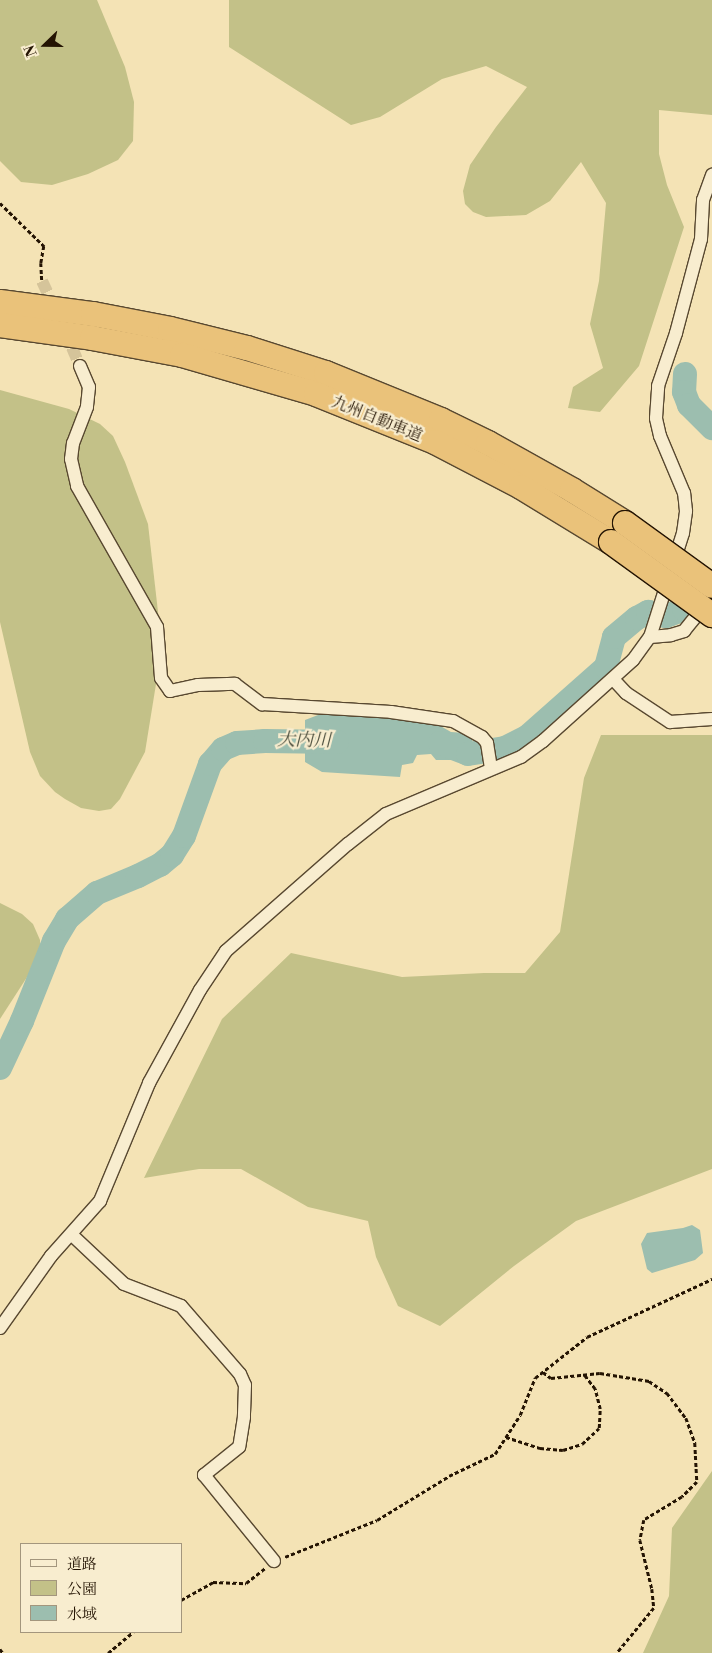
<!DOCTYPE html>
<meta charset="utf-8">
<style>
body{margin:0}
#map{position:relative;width:712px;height:1653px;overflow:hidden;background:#f4e3b5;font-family:"Libre Bodoni","Noto Serif JP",serif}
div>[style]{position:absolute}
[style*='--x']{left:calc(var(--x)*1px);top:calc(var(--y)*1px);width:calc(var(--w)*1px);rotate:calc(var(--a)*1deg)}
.green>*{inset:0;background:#c3c188}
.water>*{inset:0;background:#9cbeaf}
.river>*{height:24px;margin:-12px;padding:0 12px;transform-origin:12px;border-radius:12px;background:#9cbeaf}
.minor-tunnel>*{height:12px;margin-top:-6px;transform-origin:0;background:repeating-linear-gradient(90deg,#d5c49a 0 12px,transparent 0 18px)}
.path>*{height:2.5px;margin-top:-1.25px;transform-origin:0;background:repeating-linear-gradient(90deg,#241403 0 4px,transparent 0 6.5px)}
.roads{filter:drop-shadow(1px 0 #584830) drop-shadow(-1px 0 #584830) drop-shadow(0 1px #584830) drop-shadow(0 -1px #584830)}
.minor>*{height:12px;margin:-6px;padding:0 6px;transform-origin:6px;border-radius:6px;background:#f8edcf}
.motorway>*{height:24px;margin:-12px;padding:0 12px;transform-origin:12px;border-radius:12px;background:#eac27a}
.bridges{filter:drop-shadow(1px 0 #241403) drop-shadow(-1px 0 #241403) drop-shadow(0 1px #241403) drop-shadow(0 -1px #241403)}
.motorway-bridge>*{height:24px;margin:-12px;padding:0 12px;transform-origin:12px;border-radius:12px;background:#eac27a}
span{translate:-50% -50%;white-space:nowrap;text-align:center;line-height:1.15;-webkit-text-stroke:4.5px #f8edcf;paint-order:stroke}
.street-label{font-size:16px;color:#241403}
.water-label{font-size:18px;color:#4e503f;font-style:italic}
.legend{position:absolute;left:20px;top:1543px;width:162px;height:90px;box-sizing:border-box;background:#f8edcf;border:1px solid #a3967d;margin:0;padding:6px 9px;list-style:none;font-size:15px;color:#241403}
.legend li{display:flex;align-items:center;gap:10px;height:25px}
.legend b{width:25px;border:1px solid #a3967d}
.north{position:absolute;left:20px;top:20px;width:50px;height:50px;-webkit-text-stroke:4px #f8edcf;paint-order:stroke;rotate:248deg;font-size:14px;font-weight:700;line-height:20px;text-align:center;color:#241403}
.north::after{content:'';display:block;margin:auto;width:18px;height:22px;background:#241403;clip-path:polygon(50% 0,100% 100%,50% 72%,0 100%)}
</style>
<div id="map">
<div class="green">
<div style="clip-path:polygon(0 0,97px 0,125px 67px,134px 102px,133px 141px,118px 160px,88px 174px,52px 185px,21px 182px,0 161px)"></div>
<div style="clip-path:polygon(229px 0,712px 0,712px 115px,659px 110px,659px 154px,667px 185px,684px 227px,639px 366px,600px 412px,568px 408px,573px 387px,603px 368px,590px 324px,599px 281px,606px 203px,581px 162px,550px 201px,526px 215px,486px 217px,473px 212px,465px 204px,463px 191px,470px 165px,496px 127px,527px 87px,486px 66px,442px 79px,380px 117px,351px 125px,229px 47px)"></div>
<div style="clip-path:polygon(0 390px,69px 409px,100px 424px,113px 436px,125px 462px,148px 524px,162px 647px,145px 752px,120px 799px,111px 809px,99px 811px,81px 808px,65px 799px,55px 792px,40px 776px,30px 752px,0 622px)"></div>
<div style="clip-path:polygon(601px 735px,712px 735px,712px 1169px,576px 1221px,514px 1266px,440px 1326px,398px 1306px,376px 1257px,368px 1221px,308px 1207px,241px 1169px,199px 1169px,144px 1178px,222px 1019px,291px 953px,402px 977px,484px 973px,525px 973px,560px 932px,584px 778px)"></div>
<div style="clip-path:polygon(0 903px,22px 914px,33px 924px,40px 940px,40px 957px,0 1019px)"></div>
<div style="clip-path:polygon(712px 1471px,712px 1653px,643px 1653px,669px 1596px,672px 1528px)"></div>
</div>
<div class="water">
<div style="clip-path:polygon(326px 712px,430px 720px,451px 732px,466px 733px,474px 737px,469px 749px,471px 760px,436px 760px,431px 754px,417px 755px,413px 763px,402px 765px,400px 777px,322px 772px,305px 762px,305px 720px)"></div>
<div style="clip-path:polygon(692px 1225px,700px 1230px,703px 1253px,695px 1260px,652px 1273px,647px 1269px,641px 1244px,647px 1233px,683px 1228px)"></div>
</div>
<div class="river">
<div style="--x:685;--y:374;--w:18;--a:93"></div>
<div style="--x:684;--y:392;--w:14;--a:69"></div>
<div style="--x:689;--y:405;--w:33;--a:45"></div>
<div style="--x:440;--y:743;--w:30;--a:21"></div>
<div style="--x:468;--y:754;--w:37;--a:-9"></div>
<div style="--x:505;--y:748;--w:25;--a:-27"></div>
<div style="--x:527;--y:737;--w:106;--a:-41.5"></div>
<div style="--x:606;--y:667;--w:31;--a:-75"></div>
<div style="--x:614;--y:637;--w:30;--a:-40"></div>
<div style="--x:637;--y:618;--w:13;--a:-29"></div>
<div style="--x:648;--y:612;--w:18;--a:13"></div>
<div style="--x:666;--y:616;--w:19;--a:-21"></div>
<div style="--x:684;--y:609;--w:33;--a:-50"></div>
<div style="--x:0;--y:1068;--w:52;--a:-64.9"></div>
<div style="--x:22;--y:1021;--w:86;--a:-68.2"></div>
<div style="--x:54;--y:941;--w:26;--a:-59"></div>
<div style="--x:67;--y:919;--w:40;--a:-41"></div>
<div style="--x:97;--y:893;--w:44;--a:-22.5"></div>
<div style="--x:138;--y:876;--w:25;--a:-27"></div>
<div style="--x:160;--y:865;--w:16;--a:-40"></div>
<div style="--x:172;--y:855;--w:22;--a:-58"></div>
<div style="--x:184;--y:836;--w:77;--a:-70.1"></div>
<div style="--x:210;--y:764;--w:20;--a:-49"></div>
<div style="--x:223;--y:749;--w:15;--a:-23"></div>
<div style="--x:237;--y:743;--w:28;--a:-4"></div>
<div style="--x:265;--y:741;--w:72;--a:0.8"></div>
</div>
<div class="minor-tunnel">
<div style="--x:42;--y:281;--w:33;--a:65"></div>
<div style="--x:65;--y:331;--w:38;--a:67"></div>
</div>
<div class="path">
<div style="--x:0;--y:203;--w:62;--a:44.3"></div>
<div style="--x:44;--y:246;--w:17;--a:100"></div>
<div style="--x:41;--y:263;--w:18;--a:87"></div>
<div style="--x:543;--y:1372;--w:10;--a:37"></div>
<div style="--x:551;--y:1378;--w:49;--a:-5.8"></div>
<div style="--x:600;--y:1373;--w:50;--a:9.3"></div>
<div style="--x:649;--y:1381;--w:22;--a:34"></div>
<div style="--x:667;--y:1393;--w:31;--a:53"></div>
<div style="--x:686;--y:1418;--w:27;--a:70"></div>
<div style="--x:695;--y:1443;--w:39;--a:87"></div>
<div style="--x:697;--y:1482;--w:21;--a:135"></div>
<div style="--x:682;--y:1497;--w:44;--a:148.8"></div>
<div style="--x:644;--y:1520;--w:20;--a:101"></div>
<div style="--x:640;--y:1540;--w:50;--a:76.2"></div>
<div style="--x:652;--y:1589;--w:19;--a:84"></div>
<div style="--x:654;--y:1608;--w:58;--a:129.4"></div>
<div style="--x:506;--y:1437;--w:36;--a:18"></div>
<div style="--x:540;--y:1448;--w:23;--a:5"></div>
<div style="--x:563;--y:1450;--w:20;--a:-18"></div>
<div style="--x:582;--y:1444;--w:23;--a:-43"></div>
<div style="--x:599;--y:1428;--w:19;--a:-87"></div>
<div style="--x:600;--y:1409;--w:21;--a:-104"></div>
<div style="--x:595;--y:1389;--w:18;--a:-128"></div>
<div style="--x:285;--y:1557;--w:99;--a:-21.9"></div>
<div style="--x:377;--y:1520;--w:84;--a:-31.4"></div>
<div style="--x:449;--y:1476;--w:51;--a:-25.6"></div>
<div style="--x:495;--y:1454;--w:46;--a:-57.3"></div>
<div style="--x:520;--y:1415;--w:40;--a:-68"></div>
<div style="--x:535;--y:1378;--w:66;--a:-38.3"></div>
<div style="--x:587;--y:1337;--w:138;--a:-24.9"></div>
<div style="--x:181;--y:1600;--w:37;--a:-29"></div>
<div style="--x:213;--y:1582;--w:33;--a:2"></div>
<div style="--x:246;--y:1583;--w:24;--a:-38"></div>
<div style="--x:0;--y:1649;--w:5;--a:53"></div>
<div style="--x:108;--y:1653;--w:33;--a:-40"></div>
</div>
<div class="roads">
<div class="minor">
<div style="--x:80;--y:366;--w:23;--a:67"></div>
<div style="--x:89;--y:387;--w:20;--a:96"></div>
<div style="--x:87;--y:407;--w:39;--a:111"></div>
<div style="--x:73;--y:443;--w:16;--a:97"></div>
<div style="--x:71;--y:459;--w:28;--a:77"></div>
<div style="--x:77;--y:486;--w:162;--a:60.4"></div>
<div style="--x:157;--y:627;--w:51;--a:85.5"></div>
<div style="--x:161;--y:678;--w:16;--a:55"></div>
<div style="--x:170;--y:691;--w:29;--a:-12"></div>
<div style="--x:198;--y:685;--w:37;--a:-2"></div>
<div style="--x:235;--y:684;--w:34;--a:37"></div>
<div style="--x:262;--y:704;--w:129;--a:3.5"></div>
<div style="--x:391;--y:712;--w:63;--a:8.3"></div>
<div style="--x:453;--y:721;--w:33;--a:29"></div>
<div style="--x:482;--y:737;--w:8;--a:50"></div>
<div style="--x:487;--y:743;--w:25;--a:81"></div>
<div style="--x:650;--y:637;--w:21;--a:-5"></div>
<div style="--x:671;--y:635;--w:14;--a:-17"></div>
<div style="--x:684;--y:631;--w:33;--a:-51"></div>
<div style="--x:613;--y:679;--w:19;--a:47"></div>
<div style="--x:626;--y:693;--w:53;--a:33.4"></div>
<div style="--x:670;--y:722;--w:42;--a:-4.1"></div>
<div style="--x:72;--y:1235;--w:71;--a:43.3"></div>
<div style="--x:124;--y:1284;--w:61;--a:21.1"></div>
<div style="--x:181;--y:1306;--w:90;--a:49.1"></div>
<div style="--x:240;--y:1374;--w:12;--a:66"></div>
<div style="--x:245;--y:1385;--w:32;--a:92"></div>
<div style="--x:244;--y:1417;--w:30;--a:99"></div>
<div style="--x:239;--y:1447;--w:45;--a:141.3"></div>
<div style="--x:204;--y:1475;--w:111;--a:50.9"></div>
<div style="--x:0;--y:1328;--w:88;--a:-54.7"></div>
<div style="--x:51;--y:1256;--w:74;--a:-48.3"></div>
<div style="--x:100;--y:1201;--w:128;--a:-67.4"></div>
<div style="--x:149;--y:1083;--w:106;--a:-61.3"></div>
<div style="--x:200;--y:990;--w:47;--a:-56.3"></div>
<div style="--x:226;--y:951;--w:162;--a:-41.3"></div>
<div style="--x:348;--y:844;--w:48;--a:-38.3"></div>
<div style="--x:386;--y:814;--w:147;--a:-22.9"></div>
<div style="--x:521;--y:757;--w:27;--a:-36"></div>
<div style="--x:543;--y:741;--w:121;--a:-42"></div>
<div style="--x:633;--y:660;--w:29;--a:-54"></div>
<div style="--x:650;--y:637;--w:109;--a:-72.4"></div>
<div style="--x:683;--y:533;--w:22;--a:-82"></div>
<div style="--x:686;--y:511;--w:18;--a:-96"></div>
<div style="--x:684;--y:493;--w:62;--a:-112.8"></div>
<div style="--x:660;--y:436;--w:18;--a:-103"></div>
<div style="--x:656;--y:418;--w:32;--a:-86"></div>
<div style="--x:658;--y:386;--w:56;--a:-71.2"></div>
<div style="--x:676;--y:333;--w:97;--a:-75.1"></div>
<div style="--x:701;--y:239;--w:39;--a:-87"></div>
<div style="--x:703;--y:200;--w:27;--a:-70"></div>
</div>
<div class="motorway">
<div style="--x:0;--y:302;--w:94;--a:7.4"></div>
<div style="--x:93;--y:314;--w:78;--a:11"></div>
<div style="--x:170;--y:329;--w:79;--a:13.9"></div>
<div style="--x:247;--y:348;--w:83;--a:17.6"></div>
<div style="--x:326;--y:373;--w:124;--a:22.2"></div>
<div style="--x:441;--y:420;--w:52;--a:26.1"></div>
<div style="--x:488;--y:443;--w:96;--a:29.2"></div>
<div style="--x:572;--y:490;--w:62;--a:31.9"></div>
<div style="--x:0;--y:325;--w:93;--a:8"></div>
<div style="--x:92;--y:338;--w:92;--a:10.7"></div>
<div style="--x:182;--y:355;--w:140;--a:16.2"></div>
<div style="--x:316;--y:394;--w:128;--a:22"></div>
<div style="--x:435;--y:442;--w:97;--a:27.6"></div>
<div style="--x:521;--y:487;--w:105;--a:31.4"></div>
</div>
</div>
<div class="bridges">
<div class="motorway-bridge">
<div style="--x:625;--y:523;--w:107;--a:35.9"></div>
<div style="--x:611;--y:542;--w:125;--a:35.9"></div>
</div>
</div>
<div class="street-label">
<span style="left:377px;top:419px;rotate:22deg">九州自動車道</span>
</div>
<div class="water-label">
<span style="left:304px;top:741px;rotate:1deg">大内川</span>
</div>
<ul class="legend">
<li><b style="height:6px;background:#f8edcf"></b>道路</li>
<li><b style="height:14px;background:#c3c188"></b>公園</li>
<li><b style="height:14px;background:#9cbeaf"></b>水域</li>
</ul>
<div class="north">N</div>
</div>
